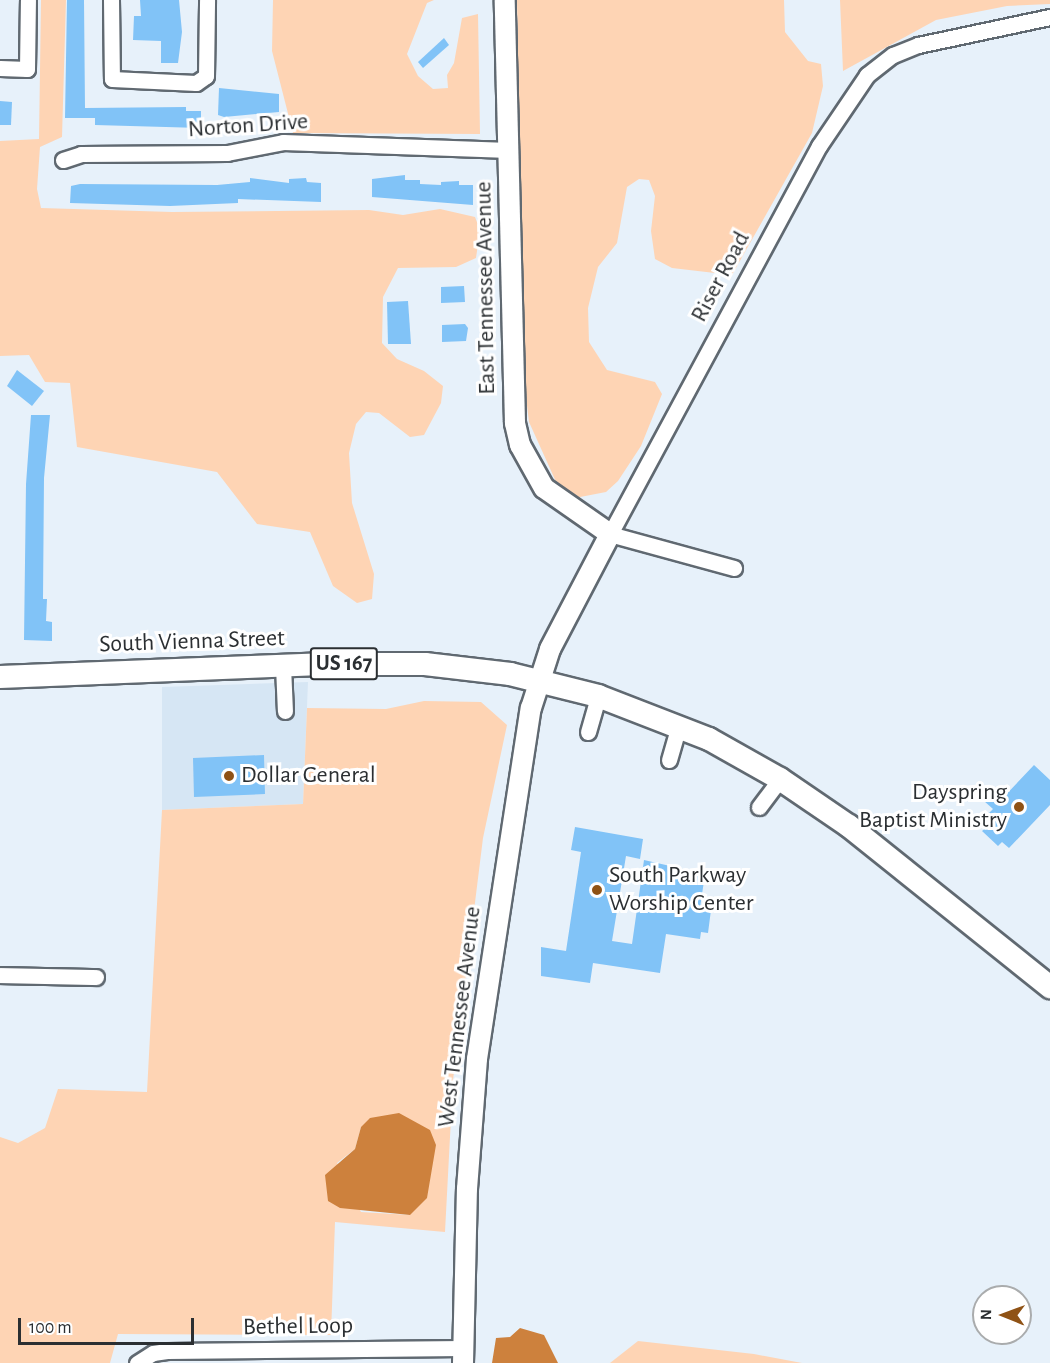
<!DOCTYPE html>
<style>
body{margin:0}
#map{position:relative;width:1050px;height:1363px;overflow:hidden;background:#e7f1fa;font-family:"Alegreya Sans",sans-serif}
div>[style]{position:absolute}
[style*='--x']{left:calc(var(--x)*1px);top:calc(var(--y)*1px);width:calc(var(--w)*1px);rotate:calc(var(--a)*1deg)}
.built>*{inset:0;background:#d6e6f4}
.green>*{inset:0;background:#fed4b4}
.water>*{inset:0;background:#cd813d}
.building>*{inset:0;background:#81c3f7}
.roads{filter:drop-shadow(2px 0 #606971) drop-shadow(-2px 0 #606971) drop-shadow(0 2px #606971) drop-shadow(0 -2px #606971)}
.minor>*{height:15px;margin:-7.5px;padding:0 7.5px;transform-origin:7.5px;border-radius:7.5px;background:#fff}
.major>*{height:20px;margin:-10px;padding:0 10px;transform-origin:10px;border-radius:10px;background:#fff}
.highway>*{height:22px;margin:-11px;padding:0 11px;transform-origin:11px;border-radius:11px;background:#fff}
.dots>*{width:16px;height:16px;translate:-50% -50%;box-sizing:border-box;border:3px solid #fff;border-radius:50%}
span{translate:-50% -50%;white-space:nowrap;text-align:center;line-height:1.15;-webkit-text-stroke:6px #fff;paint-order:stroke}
.shield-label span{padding:2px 4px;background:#fff;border:2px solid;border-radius:4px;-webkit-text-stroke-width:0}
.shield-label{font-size:22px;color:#2b2f32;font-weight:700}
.street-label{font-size:24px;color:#2b2f32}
.poi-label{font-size:24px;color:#2b2f32}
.left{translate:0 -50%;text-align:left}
.right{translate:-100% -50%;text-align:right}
.north{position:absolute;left:972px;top:1285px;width:60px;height:60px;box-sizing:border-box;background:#fff;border:2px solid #aaacad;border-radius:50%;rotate:271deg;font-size:16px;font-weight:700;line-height:24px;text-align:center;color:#2b2f32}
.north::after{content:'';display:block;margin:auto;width:21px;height:27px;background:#8f5215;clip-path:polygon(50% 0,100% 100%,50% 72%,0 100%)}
.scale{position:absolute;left:18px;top:1318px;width:176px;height:27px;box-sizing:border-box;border:3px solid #2b2f32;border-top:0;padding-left:8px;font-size:18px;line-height:21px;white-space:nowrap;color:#2b2f32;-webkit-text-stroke:4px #fff;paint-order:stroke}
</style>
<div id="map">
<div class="built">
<div style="clip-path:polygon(308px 682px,303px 804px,162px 810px,162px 687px)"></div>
</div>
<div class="green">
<div style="clip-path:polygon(41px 0,66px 0,62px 137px,40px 147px,37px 189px,41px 208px,172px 212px,369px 210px,403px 215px,440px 209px,475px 217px,480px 230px,476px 258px,456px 267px,398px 268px,383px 297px,382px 343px,397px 359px,424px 371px,443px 386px,441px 403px,424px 435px,410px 437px,379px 413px,366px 412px,356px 424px,349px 453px,352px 503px,374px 574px,372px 599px,357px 603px,333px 586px,310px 532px,257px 524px,217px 472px,77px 447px,70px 383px,45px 382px,29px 355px,0 356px,0 141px,39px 139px)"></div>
<div style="clip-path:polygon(273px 0,434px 0,427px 3px,407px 54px,418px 76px,433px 89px,448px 88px,447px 75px,454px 63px,462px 18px,478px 14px,480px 134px,293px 133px,272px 51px)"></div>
<div style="clip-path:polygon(517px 0,784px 0,785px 32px,808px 61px,821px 64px,823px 86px,812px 133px,732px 275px,672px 268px,655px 259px,651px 231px,655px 196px,649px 180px,639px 179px,627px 187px,617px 243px,598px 267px,588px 308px,589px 342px,607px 370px,655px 382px,662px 394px,641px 446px,618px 481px,606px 492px,575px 498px,557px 484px,529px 422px,523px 372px)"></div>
<div style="clip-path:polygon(840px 0,1050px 0,1050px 4px,1007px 6px,936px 20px,843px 71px)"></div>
<div style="clip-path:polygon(evenodd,424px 701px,481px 702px,507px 725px,483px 838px,453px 1080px,445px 1232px,335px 1222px,331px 1335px,118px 1334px,110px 1363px,0 1363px,0 1137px,18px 1143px,45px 1128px,58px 1089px,147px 1092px,162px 810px,303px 804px,307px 708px,386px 709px,424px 701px,361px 1127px,410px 1215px,361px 1212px,337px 1163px,355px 1149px,361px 1127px)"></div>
<div style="clip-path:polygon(638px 1341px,754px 1354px,802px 1363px,610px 1363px)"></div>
</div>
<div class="water">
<div style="clip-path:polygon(399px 1113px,430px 1130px,436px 1145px,427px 1198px,410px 1215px,340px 1208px,328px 1201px,325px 1175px,355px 1149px,361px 1127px,370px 1118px)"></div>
<div style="clip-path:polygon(520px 1328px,544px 1335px,558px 1363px,492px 1363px,496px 1338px,510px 1337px)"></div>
</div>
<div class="building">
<div style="clip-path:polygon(67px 0,84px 0,85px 108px,186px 107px,186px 111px,201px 111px,201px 128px,95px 125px,95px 118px,65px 118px)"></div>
<div style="clip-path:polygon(140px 0,179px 0,182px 32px,178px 63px,161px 63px,161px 41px,133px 40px,134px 16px,141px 16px)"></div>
<div style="clip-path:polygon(444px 38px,449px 45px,423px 68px,418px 62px)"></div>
<div style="clip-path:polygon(219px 88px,279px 94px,279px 112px,224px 117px,218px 115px)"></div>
<div style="clip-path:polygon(0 101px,12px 102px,11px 125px,0 125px)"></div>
<div style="clip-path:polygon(405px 175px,405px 180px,420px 180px,420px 184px,441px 185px,441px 182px,459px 181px,459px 185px,473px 185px,473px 205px,372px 197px,372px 179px)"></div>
<div style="clip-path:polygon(250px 178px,289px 183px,289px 179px,306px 178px,307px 182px,321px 183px,321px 202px,238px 199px,238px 203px,170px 206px,70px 203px,71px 186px,80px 184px,217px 185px,250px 182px)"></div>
<div style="clip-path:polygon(464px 286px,465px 302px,441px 303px,441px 287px)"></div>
<div style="clip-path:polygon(408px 301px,411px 344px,388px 344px,387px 302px)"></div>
<div style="clip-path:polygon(465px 324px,468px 328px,466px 341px,442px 342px,442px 325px)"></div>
<div style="clip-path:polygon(17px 370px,44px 391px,32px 406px,7px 386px)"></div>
<div style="clip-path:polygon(31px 415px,50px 415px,44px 478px,43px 599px,47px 599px,46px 621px,52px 622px,52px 641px,24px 640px,26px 484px)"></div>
<div style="clip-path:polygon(264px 755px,265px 794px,194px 797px,193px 758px)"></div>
<div style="clip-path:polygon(1034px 765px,1050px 780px,1050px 805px,1009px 848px,1002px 842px,998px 846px,982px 831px,988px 826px,982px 820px,993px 809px,984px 801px,991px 794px,999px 802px)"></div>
<div style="clip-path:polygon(575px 827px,643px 839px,640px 859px,626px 856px,612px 941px,632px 944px,644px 860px,705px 874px,700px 908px,711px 910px,708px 933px,701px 932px,700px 939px,666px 934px,660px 973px,593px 963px,590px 983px,541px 976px,541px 947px,566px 951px,581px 852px,571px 850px)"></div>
</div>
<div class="roads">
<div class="minor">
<div style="--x:111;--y:0;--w:79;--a:89.3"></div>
<div style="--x:112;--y:79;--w:84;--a:2.7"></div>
<div style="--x:196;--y:83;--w:12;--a:-35"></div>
<div style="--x:206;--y:76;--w:76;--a:-89.2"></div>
<div style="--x:0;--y:68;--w:27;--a:2"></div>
<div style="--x:27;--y:69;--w:69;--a:-89.2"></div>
<div style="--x:63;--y:160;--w:19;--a:-18"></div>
<div style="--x:81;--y:154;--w:146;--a:-0.4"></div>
<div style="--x:227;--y:153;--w:57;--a:-11.1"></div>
<div style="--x:283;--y:142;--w:226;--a:2"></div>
<div style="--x:734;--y:568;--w:129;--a:-164.7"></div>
<div style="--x:610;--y:534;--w:441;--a:-61.7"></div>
<div style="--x:819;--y:146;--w:86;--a:-55.9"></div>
<div style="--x:867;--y:75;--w:33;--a:-38"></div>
<div style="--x:893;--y:55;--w:27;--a:-22"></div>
<div style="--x:918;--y:45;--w:135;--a:-12"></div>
<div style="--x:283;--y:666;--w:45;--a:87.5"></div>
<div style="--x:588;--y:732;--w:37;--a:-74"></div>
<div style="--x:669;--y:760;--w:35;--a:-74"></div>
<div style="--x:759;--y:807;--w:35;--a:-53"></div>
<div style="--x:0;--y:975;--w:96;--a:1.2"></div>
<div style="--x:137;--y:1363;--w:19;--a:-32"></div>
<div style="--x:153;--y:1353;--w:14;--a:-8"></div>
<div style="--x:167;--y:1351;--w:296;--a:-0.6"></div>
</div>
<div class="major">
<div style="--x:463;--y:1363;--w:174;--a:-88.7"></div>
<div style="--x:467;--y:1189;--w:130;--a:-85.6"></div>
<div style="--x:477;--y:1059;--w:355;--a:-81.3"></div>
<div style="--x:531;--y:708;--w:62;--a:-72.1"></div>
<div style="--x:550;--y:649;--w:130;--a:-62.4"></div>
<div style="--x:610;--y:534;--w:80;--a:-145.1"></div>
<div style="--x:544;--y:488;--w:49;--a:-119.2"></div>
<div style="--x:520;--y:445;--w:23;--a:-103"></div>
<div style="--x:515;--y:423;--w:423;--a:-91.4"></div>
</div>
<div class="highway">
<div style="--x:0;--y:677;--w:321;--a:-2.3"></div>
<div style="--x:321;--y:664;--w:104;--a:0"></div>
<div style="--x:425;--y:664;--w:86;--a:6.7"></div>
<div style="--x:510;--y:674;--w:91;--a:14"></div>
<div style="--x:598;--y:696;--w:119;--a:21.2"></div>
<div style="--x:709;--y:739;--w:81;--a:29.4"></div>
<div style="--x:780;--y:779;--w:83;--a:34.3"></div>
<div style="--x:849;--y:826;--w:258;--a:38.7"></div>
</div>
</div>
<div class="dots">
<div style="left:229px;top:776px;background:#8f5215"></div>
<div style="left:1019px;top:807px;background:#8f5215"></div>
<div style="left:597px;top:890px;background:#8f5215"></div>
</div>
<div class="shield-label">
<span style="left:344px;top:664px">US 167</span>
</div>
<div class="street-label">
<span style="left:248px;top:126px;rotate:-4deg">Norton Drive</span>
<span style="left:721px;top:277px;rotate:-62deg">Riser Road</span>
<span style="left:486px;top:288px;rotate:-91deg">East Tennessee Avenue</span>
<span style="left:192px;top:642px;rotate:-2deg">South Vienna Street</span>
<span style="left:460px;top:1017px;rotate:-83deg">West Tennessee Avenue</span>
<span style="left:298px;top:1327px;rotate:-1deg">Bethel Loop</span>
</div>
<div class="poi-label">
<span class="left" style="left:241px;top:776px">Dollar General</span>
<span class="right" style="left:1007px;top:807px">Dayspring<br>Baptist Ministry</span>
<span class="left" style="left:609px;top:890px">South Parkway<br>Worship Center</span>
</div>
<div class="north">N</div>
<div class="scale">100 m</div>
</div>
